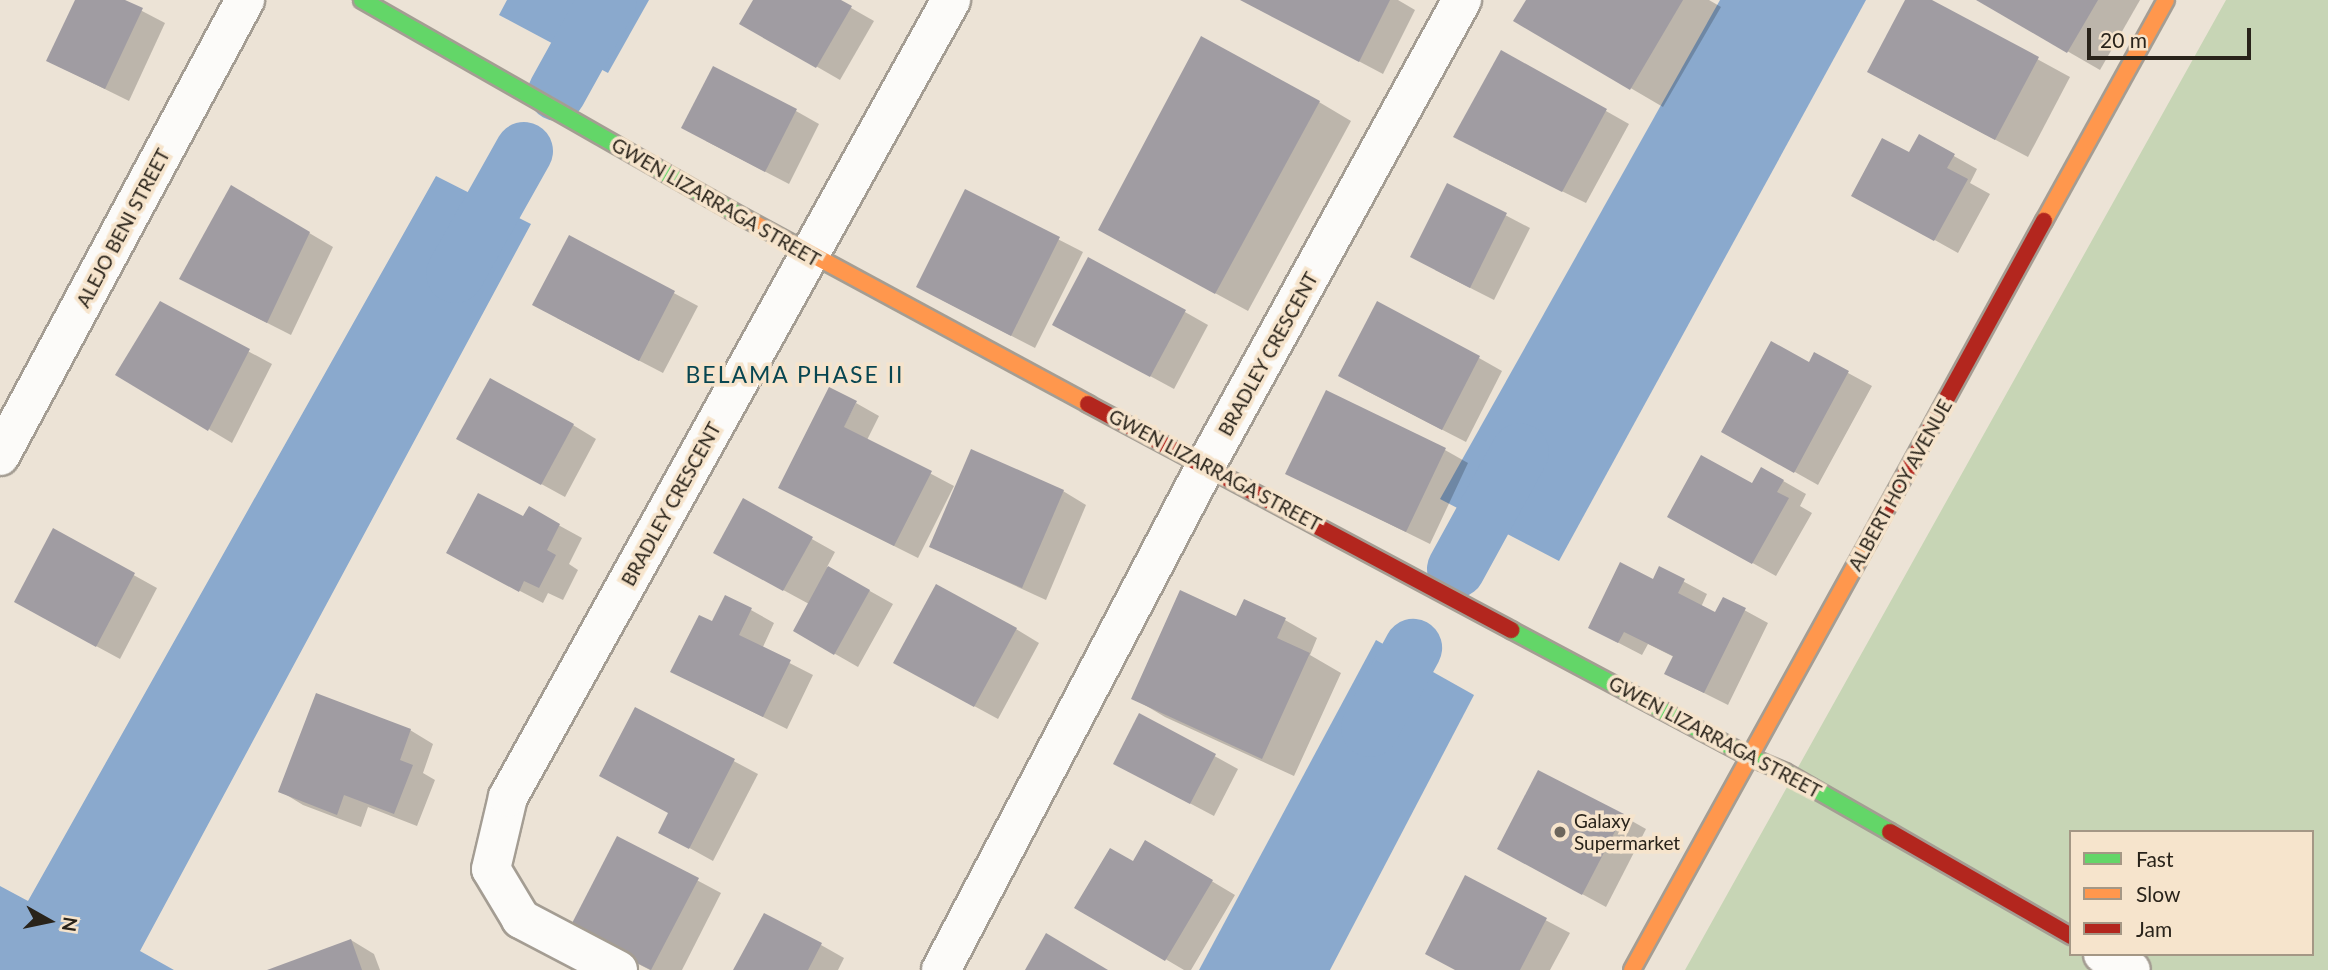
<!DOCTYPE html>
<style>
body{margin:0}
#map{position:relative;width:2328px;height:970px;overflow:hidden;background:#ece3d6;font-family:Lato,sans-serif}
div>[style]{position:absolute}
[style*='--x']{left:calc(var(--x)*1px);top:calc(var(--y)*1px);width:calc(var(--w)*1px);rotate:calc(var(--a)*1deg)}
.green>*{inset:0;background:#c7d5b5}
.water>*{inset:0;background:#8aa9cd}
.shadow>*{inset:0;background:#0003}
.canal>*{height:58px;margin:-29px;padding:0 29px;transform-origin:29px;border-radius:29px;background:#8aa9cd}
.building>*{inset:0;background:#a09ca2}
.roads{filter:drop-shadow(2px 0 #a49d93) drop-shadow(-2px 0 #a49d93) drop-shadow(0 2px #a49d93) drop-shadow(0 -2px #a49d93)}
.street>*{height:38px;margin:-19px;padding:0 19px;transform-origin:19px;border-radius:19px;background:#fcfbf9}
.fast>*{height:16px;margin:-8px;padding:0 8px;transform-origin:8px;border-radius:8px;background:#63d668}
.slow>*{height:16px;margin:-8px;padding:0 8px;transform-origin:8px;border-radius:8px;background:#ff974d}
.jam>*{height:16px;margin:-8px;padding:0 8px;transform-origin:8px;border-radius:8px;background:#b3261e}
.dots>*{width:19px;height:19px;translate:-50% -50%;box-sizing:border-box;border:4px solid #f6e4cc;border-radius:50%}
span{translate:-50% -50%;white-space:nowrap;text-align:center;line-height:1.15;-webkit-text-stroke:7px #f6e4cc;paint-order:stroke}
.street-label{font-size:19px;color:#29231a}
.poi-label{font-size:19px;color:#29231a}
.left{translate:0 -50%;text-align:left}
.quarter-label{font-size:23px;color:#084651;letter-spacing:2px}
.legend{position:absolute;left:2069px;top:830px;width:245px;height:126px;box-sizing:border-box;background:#f6e4cc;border:2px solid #a49785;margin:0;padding:9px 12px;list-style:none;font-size:21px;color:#29231a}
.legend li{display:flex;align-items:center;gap:14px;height:35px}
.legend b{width:35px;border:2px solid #a49785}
.north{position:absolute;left:14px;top:886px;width:70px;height:70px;-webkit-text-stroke:5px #f6e4cc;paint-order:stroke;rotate:99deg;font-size:19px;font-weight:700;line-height:28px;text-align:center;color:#29231a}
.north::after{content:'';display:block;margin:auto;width:24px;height:32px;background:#29231a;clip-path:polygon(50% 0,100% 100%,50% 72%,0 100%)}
.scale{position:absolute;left:2087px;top:28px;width:164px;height:32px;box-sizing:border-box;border:4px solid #29231a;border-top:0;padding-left:9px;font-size:21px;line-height:24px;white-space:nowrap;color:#29231a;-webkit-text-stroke:5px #f6e4cc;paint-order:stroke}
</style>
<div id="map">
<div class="green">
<div style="clip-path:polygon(evenodd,2226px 0,2328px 0,2328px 970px,1685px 970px,2226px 0,2071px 832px,2312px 832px,2312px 954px,2071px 954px,2071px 832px)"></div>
</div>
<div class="water">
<div style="clip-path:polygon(507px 0,649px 0,608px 73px,499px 15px)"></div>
<div style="clip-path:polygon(1720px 0,1866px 0,1559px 561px,1440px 499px)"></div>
<div style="clip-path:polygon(436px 176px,531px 224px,140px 951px,174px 970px,0 970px,0 886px,28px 901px)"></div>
<div style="clip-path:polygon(1376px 640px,1474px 695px,1330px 970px,1199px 970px)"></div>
</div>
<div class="shadow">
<div style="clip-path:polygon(76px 0,121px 0,165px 23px,129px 101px,48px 61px)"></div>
<div style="clip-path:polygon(755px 0,837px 0,874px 21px,840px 80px,741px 23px)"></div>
<div style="clip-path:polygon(1243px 0,1398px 0,1415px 10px,1383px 74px)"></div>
<div style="clip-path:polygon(1528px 0,1709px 0,1721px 7px,1663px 107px,1516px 21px)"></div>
<div style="clip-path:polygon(1907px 0,1929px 0,2070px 77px,2028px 157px,1901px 90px)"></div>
<div style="clip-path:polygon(1979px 0,2140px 0,2100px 70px)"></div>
<div style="clip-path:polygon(1319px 102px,1351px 121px,1248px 311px,1132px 248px)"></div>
<div style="clip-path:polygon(796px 111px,819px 124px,789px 184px,706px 141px)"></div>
<div style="clip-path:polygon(1606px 111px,1629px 124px,1586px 203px,1478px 150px)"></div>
<div style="clip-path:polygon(1920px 137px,1977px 169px,1970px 183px,1990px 194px,1958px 253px,1854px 195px,1910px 155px)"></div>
<div style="clip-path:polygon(1448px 185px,1530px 228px,1494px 300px,1435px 270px)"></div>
<div style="clip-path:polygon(231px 187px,333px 247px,291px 335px,181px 279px)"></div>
<div style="clip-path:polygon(966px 192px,1083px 252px,1035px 348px,942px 300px)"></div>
<div style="clip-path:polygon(569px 237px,698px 306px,663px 373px,557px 318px)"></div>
<div style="clip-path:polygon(160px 304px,272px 364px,232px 443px,117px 374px)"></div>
<div style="clip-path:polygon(1185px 312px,1208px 325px,1174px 389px,1078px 337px)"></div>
<div style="clip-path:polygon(1815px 355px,1872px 386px,1818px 485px,1724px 432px,1810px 364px)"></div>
<div style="clip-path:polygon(1479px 358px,1502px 371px,1466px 442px,1363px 389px)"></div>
<div style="clip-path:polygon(856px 403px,879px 416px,867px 440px,954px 486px,918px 558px,804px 501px)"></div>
<div style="clip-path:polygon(573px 425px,596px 439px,565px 497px,481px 451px)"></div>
<div style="clip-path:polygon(1445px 450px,1468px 463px,1430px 544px,1288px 474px)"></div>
<div style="clip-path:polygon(1762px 469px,1806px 494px,1800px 506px,1812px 513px,1776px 576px,1693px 530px,1753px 486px)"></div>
<div style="clip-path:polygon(1063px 491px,1086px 505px,1046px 600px,931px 547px)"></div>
<div style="clip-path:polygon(744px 501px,835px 552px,827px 567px,893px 604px,858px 667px,795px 631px,809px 604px,739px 566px)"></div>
<div style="clip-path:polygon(529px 509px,582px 538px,569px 564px,578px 570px,563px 600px,548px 593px,543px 603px,472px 566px,524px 518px)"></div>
<div style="clip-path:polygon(54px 531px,157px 588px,120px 659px,39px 615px)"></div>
<div style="clip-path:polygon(1660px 569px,1707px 594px,1701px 607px,1716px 614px,1724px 599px,1768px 623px,1728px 705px,1690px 686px,1674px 657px,1648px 644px,1642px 655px,1613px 640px)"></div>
<div style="clip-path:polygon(751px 610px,774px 623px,762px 649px,813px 675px,787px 729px,673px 672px)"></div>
<div style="clip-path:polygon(1237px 618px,1285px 620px,1317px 638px,1310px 655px,1341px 673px,1294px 776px,1165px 717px,1133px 698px)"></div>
<div style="clip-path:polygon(1016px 629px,1039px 643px,998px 719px,919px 676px)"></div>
<div style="clip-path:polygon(636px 709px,758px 774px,713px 861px,684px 845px)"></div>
<div style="clip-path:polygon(1140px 715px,1238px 769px,1214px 816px,1138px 776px)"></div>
<div style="clip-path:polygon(410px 730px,433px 744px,423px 773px,435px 780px,417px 826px,368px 807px,361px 827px,303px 805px,280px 791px)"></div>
<div style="clip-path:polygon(1623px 816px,1646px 829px,1606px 907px,1523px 862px)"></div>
<div style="clip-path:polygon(618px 838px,721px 893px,682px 970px,650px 970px,594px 941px)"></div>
<div style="clip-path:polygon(1146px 842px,1235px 895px,1191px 970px,1184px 970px,1077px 907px,1133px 863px)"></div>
<div style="clip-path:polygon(1466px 878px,1570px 933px,1550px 970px,1456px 970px)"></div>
<div style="clip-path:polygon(351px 940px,374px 954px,380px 970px,271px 970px)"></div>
<div style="clip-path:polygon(821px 945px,844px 958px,838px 970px,735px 970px)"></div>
</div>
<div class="canal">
<div style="--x:557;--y:92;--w:105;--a:-61"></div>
<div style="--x:455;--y:274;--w:141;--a:-60.7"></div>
<div style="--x:1456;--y:569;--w:133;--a:-61.3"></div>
<div style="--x:1370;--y:728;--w:91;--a:-61.7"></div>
</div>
<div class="building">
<div style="clip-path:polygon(75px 0,125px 0,143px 8px,105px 89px,46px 61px)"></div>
<div style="clip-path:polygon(753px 0,841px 0,852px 6px,816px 68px,739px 24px)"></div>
<div style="clip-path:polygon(1240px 0,1390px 0,1359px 62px)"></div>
<div style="clip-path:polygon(1526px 0,1683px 0,1630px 90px,1513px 21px)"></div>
<div style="clip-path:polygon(1905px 0,1932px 0,2039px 57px,1995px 140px,1867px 72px)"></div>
<div style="clip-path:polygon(1976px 0,2098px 0,2067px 53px)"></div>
<div style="clip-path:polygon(1201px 36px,1320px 101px,1215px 294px,1098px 230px)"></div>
<div style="clip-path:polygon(1501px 50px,1607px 109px,1562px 192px,1453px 137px)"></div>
<div style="clip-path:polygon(713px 66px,797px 109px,765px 172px,681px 128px)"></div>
<div style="clip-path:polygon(1919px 134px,1955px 154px,1947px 168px,1968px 179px,1934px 241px,1851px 196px,1882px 138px,1909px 152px)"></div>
<div style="clip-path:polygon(1447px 183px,1507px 213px,1470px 288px,1410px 257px)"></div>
<div style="clip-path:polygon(231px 185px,310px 232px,267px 323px,179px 279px)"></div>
<div style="clip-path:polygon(965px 189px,1060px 237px,1011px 336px,916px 287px)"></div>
<div style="clip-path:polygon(569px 235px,675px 291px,639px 361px,532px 305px)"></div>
<div style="clip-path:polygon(1088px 257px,1186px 310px,1150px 377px,1052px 325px)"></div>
<div style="clip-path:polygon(160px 301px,250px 349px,208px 431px,115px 375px)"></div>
<div style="clip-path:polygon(1377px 301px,1480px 356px,1442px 430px,1338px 376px)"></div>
<div style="clip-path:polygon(1771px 341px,1809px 362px,1814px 352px,1849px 371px,1794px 473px,1721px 432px)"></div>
<div style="clip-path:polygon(490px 378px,574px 424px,541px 485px,456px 439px)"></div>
<div style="clip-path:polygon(829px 387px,857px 401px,844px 427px,932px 471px,894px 546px,778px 488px)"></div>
<div style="clip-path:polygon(1326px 390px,1446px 448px,1406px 532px,1285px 474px)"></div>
<div style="clip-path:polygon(971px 449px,1064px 490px,1022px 588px,929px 547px)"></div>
<div style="clip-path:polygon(1701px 455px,1752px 483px,1761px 467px,1784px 480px,1777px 492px,1789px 498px,1752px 564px,1667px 517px)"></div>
<div style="clip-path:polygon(478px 493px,523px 516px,529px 506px,560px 524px,547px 550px,556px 555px,539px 588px,524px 581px,519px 592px,446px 553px)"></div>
<div style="clip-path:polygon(743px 498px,813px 537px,783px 591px,713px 553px)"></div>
<div style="clip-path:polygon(53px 528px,135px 573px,96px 647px,14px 602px)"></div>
<div style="clip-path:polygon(1620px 562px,1653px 579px,1659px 566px,1685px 579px,1678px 593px,1715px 612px,1723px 597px,1746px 608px,1704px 693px,1664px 674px,1673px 656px,1624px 632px,1618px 643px,1588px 628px)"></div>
<div style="clip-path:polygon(828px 566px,870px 590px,834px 655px,793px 631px)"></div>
<div style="clip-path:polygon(936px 584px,1017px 628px,974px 707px,893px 663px)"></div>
<div style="clip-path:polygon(1180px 590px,1236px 616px,1244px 599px,1286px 618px,1277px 638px,1310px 653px,1262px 759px,1131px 699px)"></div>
<div style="clip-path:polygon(725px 595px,752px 608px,739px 635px,791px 660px,763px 717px,670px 672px,699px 615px,712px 621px)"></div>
<div style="clip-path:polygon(316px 693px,411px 729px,400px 760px,413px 765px,394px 814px,344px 795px,337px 815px,278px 792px)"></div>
<div style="clip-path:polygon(635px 707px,735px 759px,689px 849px,658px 833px,668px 813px,599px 776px)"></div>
<div style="clip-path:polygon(1139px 713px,1216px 754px,1190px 804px,1113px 764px)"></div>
<div style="clip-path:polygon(1538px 770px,1624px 814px,1582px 895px,1497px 849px)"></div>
<div style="clip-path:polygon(617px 836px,699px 878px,651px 970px,569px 929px)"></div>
<div style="clip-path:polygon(1145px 840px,1213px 880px,1165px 961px,1074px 908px,1110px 848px,1133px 861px)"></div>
<div style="clip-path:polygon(1465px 875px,1547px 918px,1520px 970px,1455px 970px,1425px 954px)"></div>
<div style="clip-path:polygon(764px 913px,822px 943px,808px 970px,733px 970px)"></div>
<div style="clip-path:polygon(1046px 933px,1108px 970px,1025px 970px)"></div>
<div style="clip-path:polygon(351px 939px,362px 970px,267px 970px)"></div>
</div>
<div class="roads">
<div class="street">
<div style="--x:0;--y:456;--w:518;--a:-61.75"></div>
<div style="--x:2103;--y:954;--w:32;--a:30"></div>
<div style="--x:618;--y:970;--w:110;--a:-152.3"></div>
<div style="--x:521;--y:919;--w:58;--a:-121"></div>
<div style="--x:491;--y:869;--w:74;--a:-76.7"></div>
<div style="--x:508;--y:797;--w:912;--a:-60.93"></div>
<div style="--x:941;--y:970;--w:570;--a:-62.31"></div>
<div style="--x:1206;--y:465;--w:531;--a:-61.17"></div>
</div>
<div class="fast">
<div style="--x:362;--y:0;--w:436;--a:29.7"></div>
<div style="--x:1511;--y:630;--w:271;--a:28"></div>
<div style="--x:1750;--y:757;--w:38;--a:23"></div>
<div style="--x:1785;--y:772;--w:121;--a:29.7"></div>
</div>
<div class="slow">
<div style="--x:741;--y:216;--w:395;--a:28.4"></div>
<div style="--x:2044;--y:221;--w:252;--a:-61.1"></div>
<div style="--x:1632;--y:970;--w:499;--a:-61.1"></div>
</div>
<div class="jam">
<div style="--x:1088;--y:404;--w:480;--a:28.1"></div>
<div style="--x:1873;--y:533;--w:356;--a:-61.3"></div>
<div style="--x:1890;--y:832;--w:209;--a:29.9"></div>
</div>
</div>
<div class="dots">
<div style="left:1560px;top:832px;background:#6d665c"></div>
</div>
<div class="street-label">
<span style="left:716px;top:202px;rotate:30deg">GWEN LIZARRAGA STREET</span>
<span style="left:123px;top:228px;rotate:-62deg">ALEJO BENI STREET</span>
<span style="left:1268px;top:354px;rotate:-61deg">BRADLEY CRESCENT</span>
<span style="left:1215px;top:470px;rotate:28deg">GWEN LIZARRAGA STREET</span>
<span style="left:1900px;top:485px;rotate:-61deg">ALBERT HOY AVENUE</span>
<span style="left:671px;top:504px;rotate:-61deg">BRADLEY CRESCENT</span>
<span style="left:1715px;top:737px;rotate:28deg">GWEN LIZARRAGA STREET</span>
</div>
<div class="poi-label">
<span class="left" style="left:1574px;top:832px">Galaxy<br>Supermarket</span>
</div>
<div class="quarter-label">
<span style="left:795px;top:374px">BELAMA PHASE II</span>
</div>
<ul class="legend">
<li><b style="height:9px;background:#63d668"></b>Fast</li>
<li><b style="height:9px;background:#ff974d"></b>Slow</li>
<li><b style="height:9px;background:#b3261e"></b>Jam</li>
</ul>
<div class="north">N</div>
<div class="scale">20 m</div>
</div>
